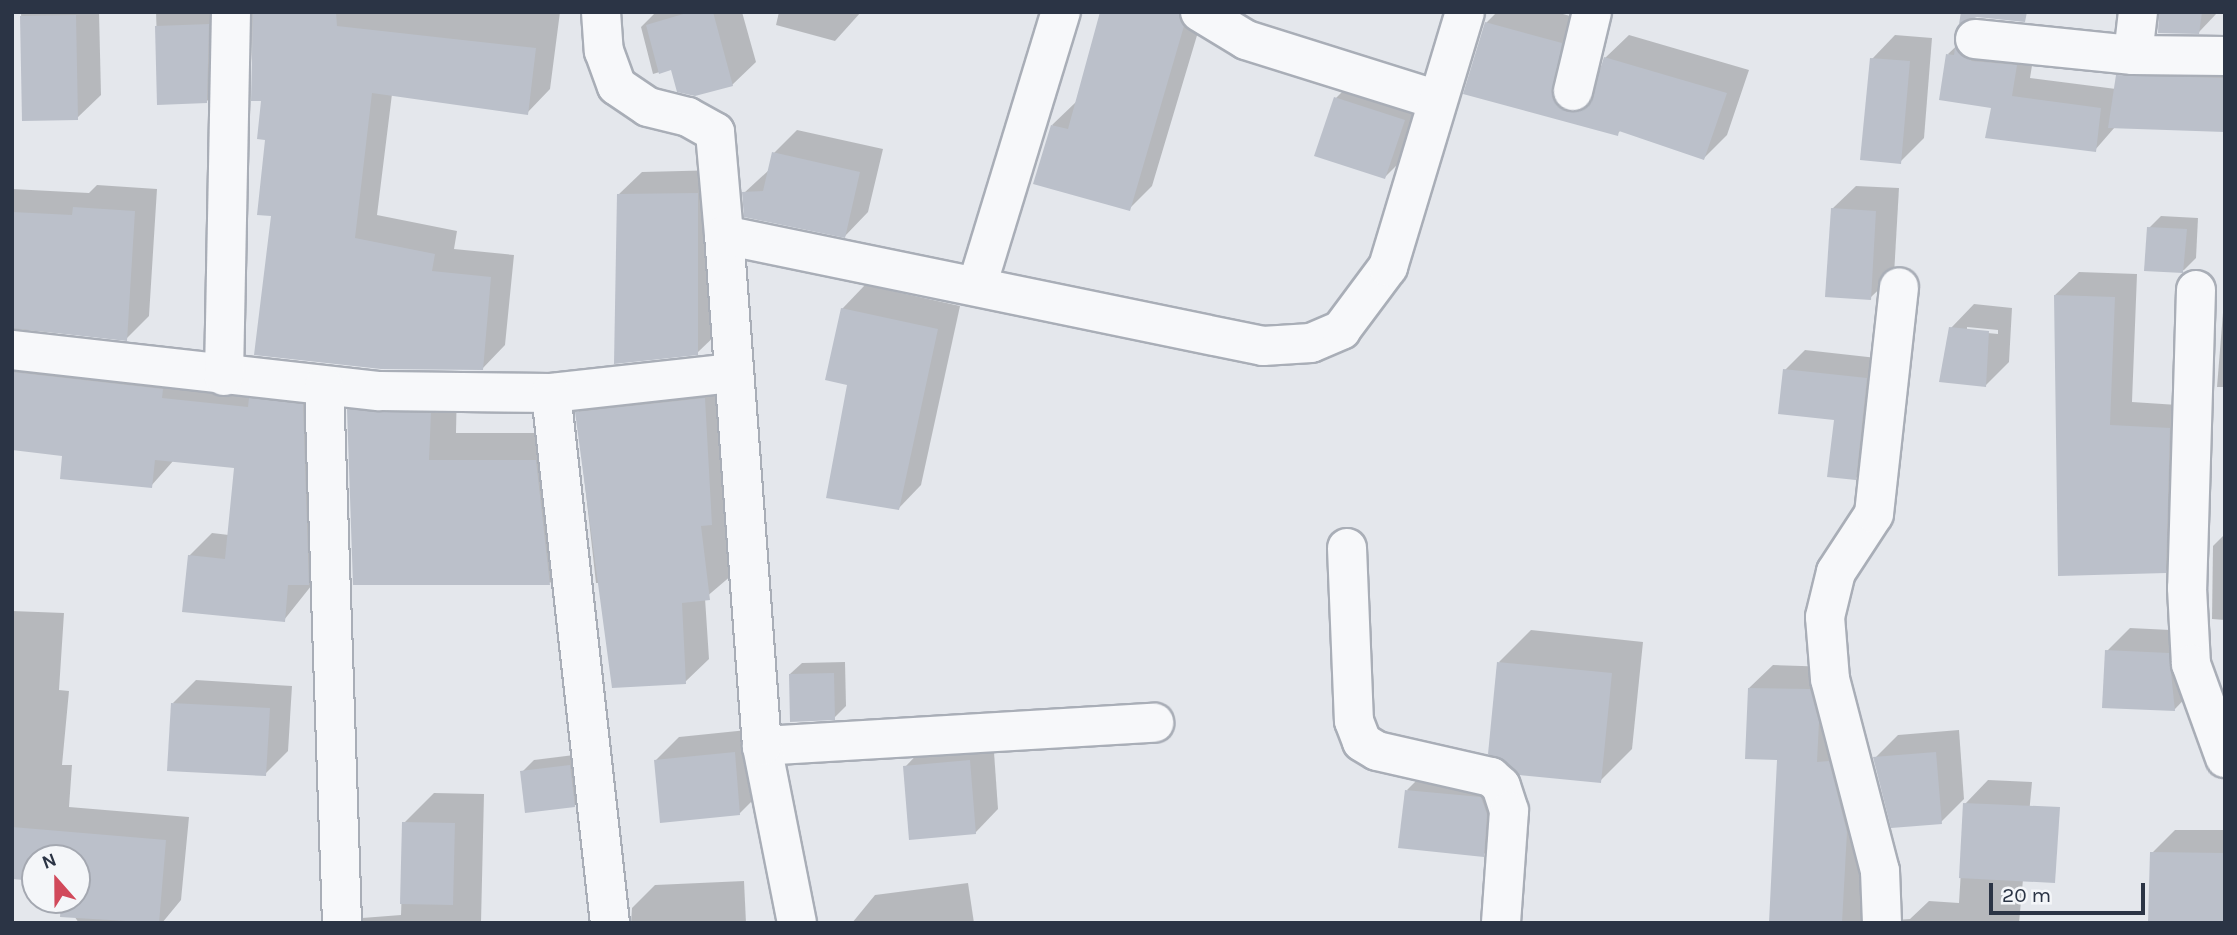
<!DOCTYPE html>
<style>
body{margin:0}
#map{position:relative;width:2237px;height:935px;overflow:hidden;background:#e4e7ec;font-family:Karla,sans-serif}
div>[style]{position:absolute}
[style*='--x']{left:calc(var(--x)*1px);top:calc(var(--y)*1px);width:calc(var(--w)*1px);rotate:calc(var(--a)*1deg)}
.shadow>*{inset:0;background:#0003}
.building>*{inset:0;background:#bbc0ca}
.roads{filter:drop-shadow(2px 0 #a9aeb7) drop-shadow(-2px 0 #a9aeb7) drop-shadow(0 2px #a9aeb7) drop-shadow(0 -2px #a9aeb7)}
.minor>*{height:38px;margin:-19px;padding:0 19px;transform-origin:19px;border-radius:19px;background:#f7f8fa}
span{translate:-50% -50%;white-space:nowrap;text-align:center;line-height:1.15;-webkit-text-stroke:5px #f4f6f9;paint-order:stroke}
.frame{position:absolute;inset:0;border:14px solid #2b3445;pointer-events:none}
.north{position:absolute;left:21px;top:844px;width:70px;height:70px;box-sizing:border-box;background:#f4f6f9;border:2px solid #a4a8b1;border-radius:50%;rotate:339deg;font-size:19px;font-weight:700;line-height:28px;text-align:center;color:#2b3445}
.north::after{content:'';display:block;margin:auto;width:24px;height:32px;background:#d1495b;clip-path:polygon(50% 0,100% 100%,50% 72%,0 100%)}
.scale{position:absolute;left:1989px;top:883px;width:156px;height:32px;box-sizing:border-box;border:4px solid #2b3445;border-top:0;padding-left:9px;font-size:21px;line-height:24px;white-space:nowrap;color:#2b3445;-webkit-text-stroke:5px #f4f6f9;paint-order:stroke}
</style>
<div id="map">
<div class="shadow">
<div style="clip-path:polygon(21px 12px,99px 12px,101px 95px,77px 118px,24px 119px)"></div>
<div style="clip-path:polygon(156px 12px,233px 12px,230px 78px,207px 101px,159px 103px)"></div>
<div style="clip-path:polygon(252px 12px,560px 12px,550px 89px,527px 113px,392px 94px,377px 215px,457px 231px,454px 249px,514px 255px,505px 345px,482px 369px,273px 215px,263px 99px,253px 99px)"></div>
<div style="clip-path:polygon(656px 12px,742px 12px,756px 62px,732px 85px,673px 68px,653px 74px,641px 27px)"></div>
<div style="clip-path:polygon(779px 12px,861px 12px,835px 41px,776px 25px)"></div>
<div style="clip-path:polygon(1102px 12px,1204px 12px,1152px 186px,1129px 209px,1052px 125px,1076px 102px)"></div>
<div style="clip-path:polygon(1497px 12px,1556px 12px,1584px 20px,1591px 90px,1605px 58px,1629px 35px,1749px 70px,1727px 135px,1704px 158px,1621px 130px,1617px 134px,1465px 93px,1486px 23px)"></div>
<div style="clip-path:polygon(2161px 12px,2218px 12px,2199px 32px)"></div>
<div style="clip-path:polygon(1895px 35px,1932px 38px,1924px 138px,1900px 162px,1872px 59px)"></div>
<div style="clip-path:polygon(1967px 36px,2035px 47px,2030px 78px,2116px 89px,2129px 64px,2225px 63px,2225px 129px,2115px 127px,2095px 150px,1993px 106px,1948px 54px)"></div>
<div style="clip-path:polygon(1359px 75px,1427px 97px,1408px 154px,1385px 177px,1336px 98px)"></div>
<div style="clip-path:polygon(797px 130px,883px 149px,868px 212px,845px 236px,744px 193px,770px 169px,774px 153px)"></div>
<div style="clip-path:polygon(721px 170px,721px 330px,697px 353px,618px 195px,642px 172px)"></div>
<div style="clip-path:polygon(97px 185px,157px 189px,149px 316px,126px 339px,14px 329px,22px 346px,325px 382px,331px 561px,284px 620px,189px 556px,212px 533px,229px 535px,236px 467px,174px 460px,151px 486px,64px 454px,12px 448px,12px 189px,89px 193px)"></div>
<div style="clip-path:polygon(1856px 186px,1899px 188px,1894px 275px,1870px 298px,1832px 209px)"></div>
<div style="clip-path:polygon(2161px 216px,2198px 218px,2196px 258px,2184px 270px,2146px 269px,2149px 228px)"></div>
<div style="clip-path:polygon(2079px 272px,2137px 274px,2132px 402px,2193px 406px,2188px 548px,2165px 572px,2055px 295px)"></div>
<div style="clip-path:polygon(865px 285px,960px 306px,921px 485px,898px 509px,849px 384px,842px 309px)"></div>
<div style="clip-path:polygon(2225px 288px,2225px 387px,2217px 387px)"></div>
<div style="clip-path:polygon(evenodd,1974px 304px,2012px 308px,2009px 362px,1986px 385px,1951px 328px,1974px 304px,1967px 327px,1998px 330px,1998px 334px,1967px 331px,1967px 327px)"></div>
<div style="clip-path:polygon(1805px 350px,1886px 359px,1875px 459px,1855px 479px,1836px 419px,1785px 370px)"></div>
<div style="clip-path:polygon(728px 375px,734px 500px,725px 509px,732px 575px,705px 598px,709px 659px,685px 682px,605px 583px,596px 583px,577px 413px,601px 390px)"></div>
<div style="clip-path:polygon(376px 382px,457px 386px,456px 433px,564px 433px,577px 555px,550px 583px,348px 410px)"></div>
<div style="clip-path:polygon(2225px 534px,2225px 620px,2212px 619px,2213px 546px)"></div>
<div style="clip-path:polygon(12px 611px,64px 613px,59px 690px,69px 691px,62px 765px,72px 765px,69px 807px,189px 817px,181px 900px,162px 923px,79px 923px,63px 900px,77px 900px,77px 858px,35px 858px,35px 880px,12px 878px)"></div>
<div style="clip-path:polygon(2130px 628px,2191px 631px,2197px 686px,2174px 710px,2107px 651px)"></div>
<div style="clip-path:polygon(1531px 630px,1643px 642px,1632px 749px,1600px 781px,1499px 662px)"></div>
<div style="clip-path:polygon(845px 662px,846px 706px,834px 718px,790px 674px,802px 663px)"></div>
<div style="clip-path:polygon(1773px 665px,1833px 667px,1896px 920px,1910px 919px,1929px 901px,1959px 903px,1965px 804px,1988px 780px,2032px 782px,2019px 923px,1771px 923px,1779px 758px,1749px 688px)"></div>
<div style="clip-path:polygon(196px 680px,292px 686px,288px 751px,265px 774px,173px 703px)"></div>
<div style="clip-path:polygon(757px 729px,763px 790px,739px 814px,656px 760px,679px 737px)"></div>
<div style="clip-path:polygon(1959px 730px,1964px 799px,1941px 822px,1875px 758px,1898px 735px)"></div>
<div style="clip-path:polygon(993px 738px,998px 809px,975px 833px,905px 767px,928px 743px)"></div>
<div style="clip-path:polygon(582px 754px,586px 794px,574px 806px,522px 772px,534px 760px)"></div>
<div style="clip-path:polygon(1430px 767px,1504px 774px,1506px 832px,1483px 855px,1407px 790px)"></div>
<div style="clip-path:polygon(434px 793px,484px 794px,481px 923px,297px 923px,401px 915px,404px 823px)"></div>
<div style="clip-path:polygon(2175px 830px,2225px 830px,2225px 923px,2150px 923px,2152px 853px)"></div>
<div style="clip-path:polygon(744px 881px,746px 923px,631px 923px,632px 908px,655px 885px)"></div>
<div style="clip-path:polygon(968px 883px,974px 923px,852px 923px,875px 895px)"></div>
</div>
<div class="building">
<div style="clip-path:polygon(253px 12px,336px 12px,337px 26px,536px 48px,528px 115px,372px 93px,355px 238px,435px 254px,432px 271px,491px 277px,483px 370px,381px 369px,254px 355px,271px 216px,257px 215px,265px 140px,257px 139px,261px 101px,251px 101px)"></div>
<div style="clip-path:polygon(690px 12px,713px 12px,733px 86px,695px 96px,677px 92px,671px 70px,659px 74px,646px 25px)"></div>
<div style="clip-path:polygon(1100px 12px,1178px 12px,1184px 26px,1130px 211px,1033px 184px,1051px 125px,1068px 129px)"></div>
<div style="clip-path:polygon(1961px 12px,2027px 12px,2025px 22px,1977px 17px,1959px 24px)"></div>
<div style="clip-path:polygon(2159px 12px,2202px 12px,2199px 34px,2158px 33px)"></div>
<div style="clip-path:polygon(76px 15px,78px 120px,22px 121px,20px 16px)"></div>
<div style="clip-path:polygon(1485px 22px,1562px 43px,1552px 97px,1567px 112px,1589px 106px,1604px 57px,1727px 93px,1704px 160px,1619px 131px,1618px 136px,1463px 94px)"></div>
<div style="clip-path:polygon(209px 24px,207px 103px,157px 105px,155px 26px)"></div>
<div style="clip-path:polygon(1955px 48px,1972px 61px,2017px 65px,2012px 96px,2101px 108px,2096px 152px,1985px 138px,1991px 108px,1939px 100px,1946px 54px,1954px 55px)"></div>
<div style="clip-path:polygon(1870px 58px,1910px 61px,1901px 164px,1860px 160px)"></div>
<div style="clip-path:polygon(2116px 75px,2225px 78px,2225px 132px,2108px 128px)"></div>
<div style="clip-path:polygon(1334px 97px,1405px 120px,1385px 179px,1314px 156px)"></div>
<div style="clip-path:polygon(772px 152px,860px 172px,845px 238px,744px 217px,742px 192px,763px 191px)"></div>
<div style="clip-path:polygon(698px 193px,698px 355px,614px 364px,617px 194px)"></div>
<div style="clip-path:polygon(73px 207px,135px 211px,127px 341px,12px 328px,12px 212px,72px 215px)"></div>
<div style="clip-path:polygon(1831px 208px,1876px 211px,1871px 300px,1825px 297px)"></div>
<div style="clip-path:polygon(2147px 227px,2187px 229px,2183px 273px,2144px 271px)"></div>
<div style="clip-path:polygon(2054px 295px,2115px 297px,2110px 425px,2170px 428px,2166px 573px,2058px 576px)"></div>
<div style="clip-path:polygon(841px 308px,938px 329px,899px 510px,826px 498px,847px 385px,825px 380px)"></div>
<div style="clip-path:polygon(1949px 327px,1989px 331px,1986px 387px,1939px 382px)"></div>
<div style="clip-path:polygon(1783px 369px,1867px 378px,1856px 480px,1827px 477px,1834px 420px,1778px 414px)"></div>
<div style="clip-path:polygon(12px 372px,163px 389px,162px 398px,248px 407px,249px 398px,303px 404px,309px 585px,288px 585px,285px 622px,182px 612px,188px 555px,225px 559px,234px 468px,155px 460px,152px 488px,60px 479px,62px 456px,12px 450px)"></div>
<div style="clip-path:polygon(705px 398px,712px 525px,701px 526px,710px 600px,682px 603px,686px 684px,612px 688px,575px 412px)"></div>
<div style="clip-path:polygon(347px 409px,431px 413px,429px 460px,536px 460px,550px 585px,353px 585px)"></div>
<div style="clip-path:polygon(2105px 650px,2169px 653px,2175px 711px,2102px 708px)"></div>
<div style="clip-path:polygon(1497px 662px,1612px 673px,1601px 783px,1519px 775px,1488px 754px)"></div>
<div style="clip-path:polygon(834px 673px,835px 720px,790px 722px,789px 674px)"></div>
<div style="clip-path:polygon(1748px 688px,1810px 689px,1819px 722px,1817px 762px,1829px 761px,1847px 832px,1842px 923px,1769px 923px,1777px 760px,1745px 759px)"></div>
<div style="clip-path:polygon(171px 703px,270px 708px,266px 776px,167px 771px)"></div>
<div style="clip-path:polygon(735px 752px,740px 815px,660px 823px,654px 760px)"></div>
<div style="clip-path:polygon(1936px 752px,1942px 824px,1891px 828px,1873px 757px)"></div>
<div style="clip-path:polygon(970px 760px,976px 834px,909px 840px,903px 766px)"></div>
<div style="clip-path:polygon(570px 765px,575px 807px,525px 813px,520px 771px)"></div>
<div style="clip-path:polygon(1405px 790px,1481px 797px,1487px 814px,1484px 857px,1398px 848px)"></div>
<div style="clip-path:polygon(1963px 803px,2060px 807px,2055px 883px,1959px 878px)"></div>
<div style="clip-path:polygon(402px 822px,455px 823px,453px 905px,400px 904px)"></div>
<div style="clip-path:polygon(12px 827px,166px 840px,159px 923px,60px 917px,61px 900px,77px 900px,77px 858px,35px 858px,35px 881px,12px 879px)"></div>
<div style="clip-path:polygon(2150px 852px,2224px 853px,2223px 923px,2148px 923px)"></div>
</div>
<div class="roads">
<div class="minor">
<div style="--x:601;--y:12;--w:39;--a:86"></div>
<div style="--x:604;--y:51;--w:37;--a:70"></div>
<div style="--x:617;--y:86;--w:37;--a:34"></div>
<div style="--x:648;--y:107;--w:41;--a:14"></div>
<div style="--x:688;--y:117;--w:31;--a:29"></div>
<div style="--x:715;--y:132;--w:103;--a:85"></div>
<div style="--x:1200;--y:12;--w:54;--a:31.3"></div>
<div style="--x:1246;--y:40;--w:201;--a:17.4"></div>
<div style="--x:1975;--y:39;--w:159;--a:5.8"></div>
<div style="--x:2133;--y:55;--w:92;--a:0.6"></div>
<div style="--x:2133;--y:55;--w:43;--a:-83.4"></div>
<div style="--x:1573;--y:91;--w:81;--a:-76.5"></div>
<div style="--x:977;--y:286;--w:287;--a:-73"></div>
<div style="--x:2196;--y:290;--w:298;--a:91.7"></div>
<div style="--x:2187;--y:588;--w:76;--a:87"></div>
<div style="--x:2191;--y:664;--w:100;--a:70.1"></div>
<div style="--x:12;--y:350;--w:370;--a:6.4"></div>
<div style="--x:380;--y:391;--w:171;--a:0.7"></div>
<div style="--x:551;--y:393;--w:181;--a:-6.3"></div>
<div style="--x:224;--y:376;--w:364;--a:-88.9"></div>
<div style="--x:324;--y:386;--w:537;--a:88.08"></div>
<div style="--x:551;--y:393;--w:533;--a:83.65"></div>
<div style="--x:1347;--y:548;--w:173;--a:87.7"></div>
<div style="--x:1354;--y:721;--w:22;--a:69"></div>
<div style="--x:1362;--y:742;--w:17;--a:31"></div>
<div style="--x:1377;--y:751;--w:117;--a:12.8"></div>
<div style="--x:1491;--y:777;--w:13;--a:42"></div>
<div style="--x:1501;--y:786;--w:26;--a:72"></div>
<div style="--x:1509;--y:811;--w:112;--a:94.1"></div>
<div style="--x:762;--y:746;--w:393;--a:-3.4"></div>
<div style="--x:797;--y:923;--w:180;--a:-101.2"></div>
<div style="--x:762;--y:746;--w:512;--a:-94.25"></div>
<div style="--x:724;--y:235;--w:550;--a:11.64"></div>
<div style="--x:1263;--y:346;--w:48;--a:-3.6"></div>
<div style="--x:1311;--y:343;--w:33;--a:-23"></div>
<div style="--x:1341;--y:330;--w:79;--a:-53.3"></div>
<div style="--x:1388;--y:267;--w:266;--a:-73.2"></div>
<div style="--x:1882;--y:923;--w:52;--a:-92.2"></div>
<div style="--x:1880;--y:871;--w:198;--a:-104.6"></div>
<div style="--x:1830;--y:679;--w:62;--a:-94.6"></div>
<div style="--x:1825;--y:617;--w:46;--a:-76.3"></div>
<div style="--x:1836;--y:572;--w:69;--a:-56.8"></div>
<div style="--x:1874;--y:514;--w:228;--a:-83.7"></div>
</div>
</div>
<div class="frame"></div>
<div class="north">N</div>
<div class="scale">20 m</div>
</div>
